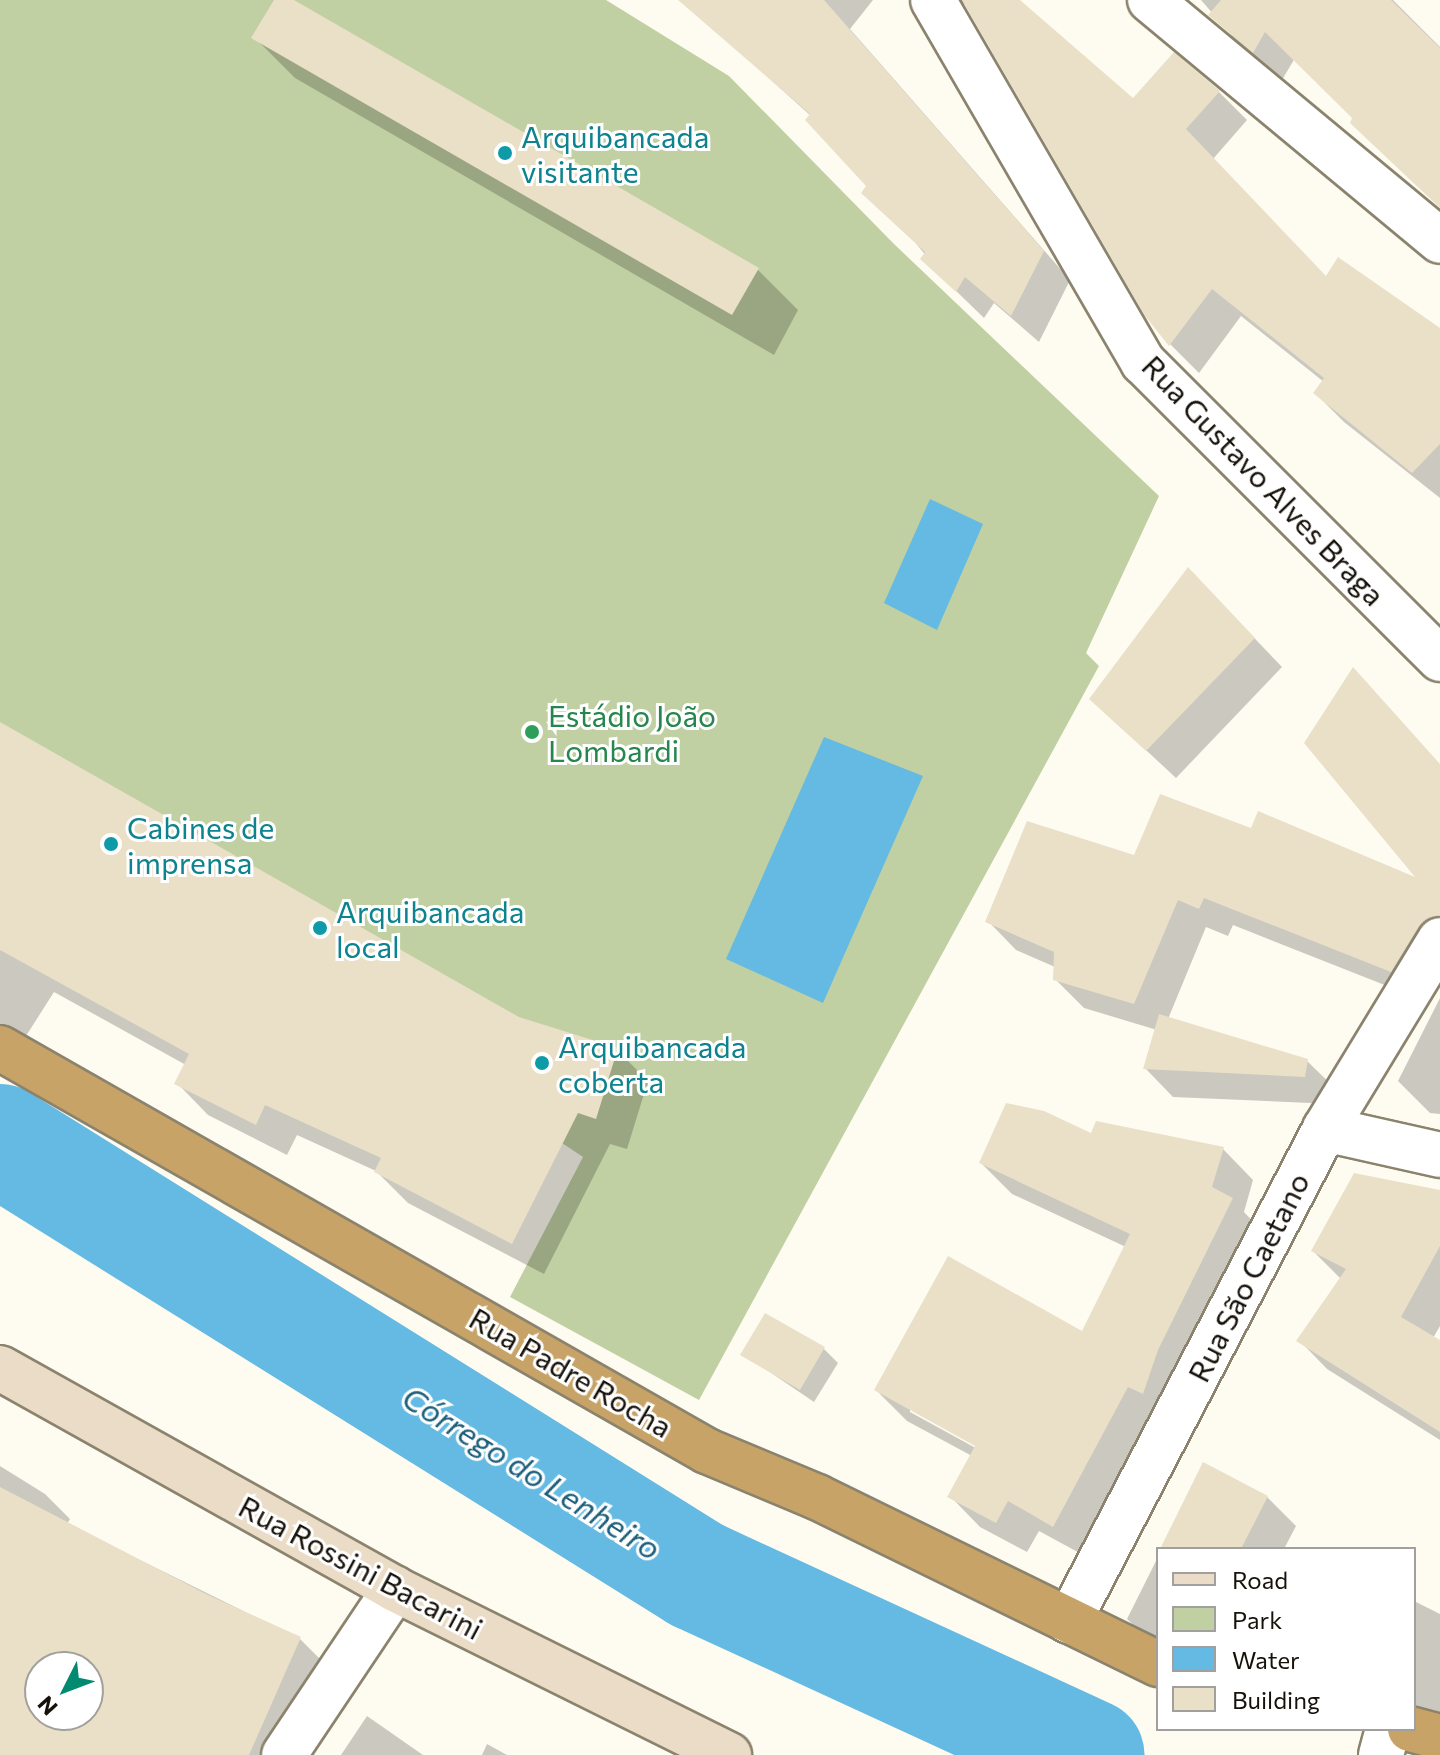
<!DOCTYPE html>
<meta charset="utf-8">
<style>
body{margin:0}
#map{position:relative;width:1440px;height:1755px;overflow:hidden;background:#fefbf1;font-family:Commissioner,sans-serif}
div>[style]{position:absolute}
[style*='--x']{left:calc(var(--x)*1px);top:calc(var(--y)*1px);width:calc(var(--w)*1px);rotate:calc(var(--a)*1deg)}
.green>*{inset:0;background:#c0d0a2}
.water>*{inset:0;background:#64bae2}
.shadow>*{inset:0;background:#0003}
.river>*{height:112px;margin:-56px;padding:0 56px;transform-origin:56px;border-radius:56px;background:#64bae2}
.building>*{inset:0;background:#e9e0c7}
.roads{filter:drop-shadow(2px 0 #8b836d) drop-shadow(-2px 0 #8b836d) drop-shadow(0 2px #8b836d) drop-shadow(0 -2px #8b836d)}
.minor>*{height:44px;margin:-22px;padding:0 22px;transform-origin:22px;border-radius:22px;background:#fff}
.secondary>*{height:44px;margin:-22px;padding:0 22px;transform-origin:22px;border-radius:22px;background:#eadcc6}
.trunk>*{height:44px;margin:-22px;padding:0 22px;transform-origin:22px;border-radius:22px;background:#c7a367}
.dots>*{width:22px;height:22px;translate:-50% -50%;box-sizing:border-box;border:4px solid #fff;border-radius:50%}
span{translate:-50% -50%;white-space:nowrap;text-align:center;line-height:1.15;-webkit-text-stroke:6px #fff;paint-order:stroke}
.culture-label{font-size:30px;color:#0d838f}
.left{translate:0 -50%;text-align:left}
.street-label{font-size:30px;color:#16120a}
.leisure-label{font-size:30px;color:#27864d}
.water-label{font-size:32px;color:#1d5f7b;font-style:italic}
.legend{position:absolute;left:1156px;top:1547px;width:260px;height:184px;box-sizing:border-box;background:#fff;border:2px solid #a2a09d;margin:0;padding:10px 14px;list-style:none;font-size:24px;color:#16120a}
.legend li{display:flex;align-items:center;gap:16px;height:40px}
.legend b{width:40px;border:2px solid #a2a09d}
.north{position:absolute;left:24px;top:1651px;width:80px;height:80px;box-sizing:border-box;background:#fff;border:2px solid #a2a09d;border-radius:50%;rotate:228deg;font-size:22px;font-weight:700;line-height:32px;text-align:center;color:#16120a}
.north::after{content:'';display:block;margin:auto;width:28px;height:36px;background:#008a70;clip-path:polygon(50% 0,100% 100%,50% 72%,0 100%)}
</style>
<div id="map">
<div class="green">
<div style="clip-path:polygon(0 0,606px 0,729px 76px,894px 244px,1159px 496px,1086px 653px,1099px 666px,699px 1400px,510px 1297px,583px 1157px,466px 1079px,0 798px)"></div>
</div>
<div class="water">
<div style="clip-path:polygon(930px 499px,983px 524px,937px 630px,884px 603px)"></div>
<div style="clip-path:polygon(824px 737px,923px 776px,823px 1003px,726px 959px)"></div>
</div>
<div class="shadow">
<div style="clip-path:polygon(276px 0,290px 0,758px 270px,798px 310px,774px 355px,295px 78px,254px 37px)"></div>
<div style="clip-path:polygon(721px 0,873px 0,850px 29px,1070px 280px,1039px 342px,994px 303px,984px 318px,951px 286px,811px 116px,705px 21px)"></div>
<div style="clip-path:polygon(955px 0,1015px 0,1133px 101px,1219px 92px,1247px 120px,1213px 159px,1355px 308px,1440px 364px,1440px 498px,1344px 422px,1315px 393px,1324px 382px,1241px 316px,1199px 373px,1171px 345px,1147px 315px,967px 5px)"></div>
<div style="clip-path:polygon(1201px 0,1393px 0,1440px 47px,1440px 206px,1295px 58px,1282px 80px,1239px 44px)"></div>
<div style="clip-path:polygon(1216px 598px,1282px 667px,1176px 778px,1091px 699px)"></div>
<div style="clip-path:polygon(1135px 857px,1422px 924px,1440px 942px,1420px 999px,1233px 925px,1228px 936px,1206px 927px,1168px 1019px,1307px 1061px,1336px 1089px,1333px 1104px,1173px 1097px,1145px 1068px,1157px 1030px,1084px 1008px,1055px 979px,1055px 967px,1016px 950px,988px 921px)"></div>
<div style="clip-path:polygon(0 864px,617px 1050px,648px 1081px,627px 1149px,610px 1144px,544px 1274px,408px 1203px,376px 1171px,297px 1135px,287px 1155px,208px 1115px,177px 1083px,186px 1065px,54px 992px,19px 1047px,0 1035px)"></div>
<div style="clip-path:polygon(1440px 998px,1440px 1114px,1430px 1113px,1398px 1081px)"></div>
<div style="clip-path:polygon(evenodd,1092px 1135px,1223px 1149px,1253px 1180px,1244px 1212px,1262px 1231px,1085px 1556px,1039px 1531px,1027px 1552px,980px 1527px,950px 1496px,972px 1456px,907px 1421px,876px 1390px,1083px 1333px,1126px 1247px,1012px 1194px,981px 1163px,1092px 1135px,910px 1408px,985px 1449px,983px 1452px,910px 1412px,910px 1408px)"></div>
<div style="clip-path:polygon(1440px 1192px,1440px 1326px,1433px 1338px,1440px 1342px,1440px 1440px,1327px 1369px,1299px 1340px,1341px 1279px,1313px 1251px)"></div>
<div style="clip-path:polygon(824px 1349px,838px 1363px,814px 1402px,743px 1354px)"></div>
<div style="clip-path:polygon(evenodd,0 1466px,45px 1494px,70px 1519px,67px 1524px,300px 1639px,325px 1664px,285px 1755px,0 1755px,0 1466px,40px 1667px,88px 1667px,88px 1715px,40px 1715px,40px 1667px)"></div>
<div style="clip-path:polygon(1267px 1497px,1296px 1526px,1284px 1549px,1162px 1549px)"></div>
<div style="clip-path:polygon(1158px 1557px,1158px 1649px,1127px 1619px)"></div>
<div style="clip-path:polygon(1414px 1601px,1440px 1614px,1440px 1728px,1414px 1717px)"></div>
<div style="clip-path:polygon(367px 1716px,423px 1755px,341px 1755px)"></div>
<div style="clip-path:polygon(487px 1744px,507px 1755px,482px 1755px)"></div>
</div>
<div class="river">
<div style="--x:0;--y:1140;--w:822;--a:31.97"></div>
<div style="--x:697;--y:1575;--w:431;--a:24.7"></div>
</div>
<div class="building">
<div style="clip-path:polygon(274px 0,294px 0,759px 268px,732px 315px,251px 38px)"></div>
<div style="clip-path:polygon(678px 0,824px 0,1044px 251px,1011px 316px,965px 277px,956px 292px,920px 259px,925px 252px,861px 193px,866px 186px,805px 120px,810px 114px)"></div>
<div style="clip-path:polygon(962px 0,1020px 0,1133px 98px,1174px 52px,1220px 91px,1186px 129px,1326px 276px,1338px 257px,1440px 328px,1440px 444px,1412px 473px,1313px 393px,1324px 378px,1212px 289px,1169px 346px,1145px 316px)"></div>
<div style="clip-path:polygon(1221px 0,1391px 0,1440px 48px,1440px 208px,1350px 123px,1352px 118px,1265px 32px,1253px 53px,1208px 15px)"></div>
<div style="clip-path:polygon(1188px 567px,1255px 638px,1146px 751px,1089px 699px)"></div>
<div style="clip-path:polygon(1353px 667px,1440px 764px,1440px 915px,1419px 926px,1391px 972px,1204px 898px,1199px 909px,1178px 900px,1134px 1004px,1053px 980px,1054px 952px,985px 922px,1027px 821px,1134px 855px,1160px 794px,1251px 828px,1258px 811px,1415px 877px,1304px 743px)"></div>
<div style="clip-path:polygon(0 722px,519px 1017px,618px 1048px,596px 1119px,578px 1113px,512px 1244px,374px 1172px,381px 1158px,265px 1105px,256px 1125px,174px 1084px,189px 1054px,0 950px)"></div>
<div style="clip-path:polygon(1159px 1014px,1308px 1059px,1305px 1077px,1143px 1069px)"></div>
<div style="clip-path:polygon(1006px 1103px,1044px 1111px,1091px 1133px,1096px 1121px,1224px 1147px,1212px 1187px,1233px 1198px,1158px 1350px,1143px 1394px,1128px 1387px,1053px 1527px,1008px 1501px,996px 1523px,947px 1497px,975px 1446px,874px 1390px,948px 1256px,1082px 1331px,1130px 1234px,979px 1163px)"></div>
<div style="clip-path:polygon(1354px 1173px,1440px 1190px,1440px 1246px,1401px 1317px,1440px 1340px,1440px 1432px,1296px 1341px,1346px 1269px,1311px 1251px)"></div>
<div style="clip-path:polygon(765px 1313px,825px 1347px,800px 1390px,740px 1355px)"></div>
<div style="clip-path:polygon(1203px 1462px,1268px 1496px,1241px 1549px,1160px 1549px)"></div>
<div style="clip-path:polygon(evenodd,0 1487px,206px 1594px,301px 1637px,249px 1755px,0 1755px,0 1487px,40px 1667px,88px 1667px,88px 1715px,40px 1715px,40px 1667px)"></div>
</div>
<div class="roads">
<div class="minor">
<div style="--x:933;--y:0;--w:419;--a:59.9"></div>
<div style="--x:1143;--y:362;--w:420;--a:45"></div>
<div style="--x:1150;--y:0;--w:377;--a:39.7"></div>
<div style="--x:1325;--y:1129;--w:118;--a:12.7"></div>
<div style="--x:1069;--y:1621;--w:555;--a:-62.51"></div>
<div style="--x:1325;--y:1129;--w:221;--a:-58.7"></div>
<div style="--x:284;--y:1755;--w:200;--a:-56.2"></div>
<div style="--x:1381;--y:1755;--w:27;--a:-75"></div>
</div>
<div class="secondary">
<div style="--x:0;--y:1368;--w:453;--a:29.2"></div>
<div style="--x:395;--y:1589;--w:373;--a:26.4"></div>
</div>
<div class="trunk">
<div style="--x:0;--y:1048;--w:814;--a:29.68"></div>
<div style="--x:707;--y:1451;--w:119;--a:22.7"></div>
<div style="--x:817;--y:1497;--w:380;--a:26.1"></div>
<div style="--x:1410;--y:1729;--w:31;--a:15"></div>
</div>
</div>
<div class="dots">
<div style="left:505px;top:153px;background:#0f9aa8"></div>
<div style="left:532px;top:732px;background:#2e9e5b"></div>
<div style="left:111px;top:844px;background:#0f9aa8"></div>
<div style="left:320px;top:928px;background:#0f9aa8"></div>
<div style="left:542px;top:1063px;background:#0f9aa8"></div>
</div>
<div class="culture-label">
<span class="left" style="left:521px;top:153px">Arquibancada<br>visitante</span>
<span class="left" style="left:127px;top:844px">Cabines de<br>imprensa</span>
<span class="left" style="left:336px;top:928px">Arquibancada<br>local</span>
<span class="left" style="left:558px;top:1063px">Arquibancada<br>coberta</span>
</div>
<div class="street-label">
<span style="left:1264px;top:480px;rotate:46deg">Rua Gustavo Alves Braga</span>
<span style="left:1248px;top:1277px;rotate:-63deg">Rua São Caetano</span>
<span style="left:571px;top:1372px;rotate:30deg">Rua Padre Rocha</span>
<span style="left:361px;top:1567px;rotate:28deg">Rua Rossini Bacarini</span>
</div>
<div class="leisure-label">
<span class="left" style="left:548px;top:732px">Estádio João<br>Lombardi</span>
</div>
<div class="water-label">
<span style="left:532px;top:1472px;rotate:32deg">Córrego do Lenheiro</span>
</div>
<ul class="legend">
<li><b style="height:10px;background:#eadcc6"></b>Road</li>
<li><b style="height:22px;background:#c0d0a2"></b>Park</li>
<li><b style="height:22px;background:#64bae2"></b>Water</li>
<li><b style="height:22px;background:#e9e0c7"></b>Building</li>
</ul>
<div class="north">N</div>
</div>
